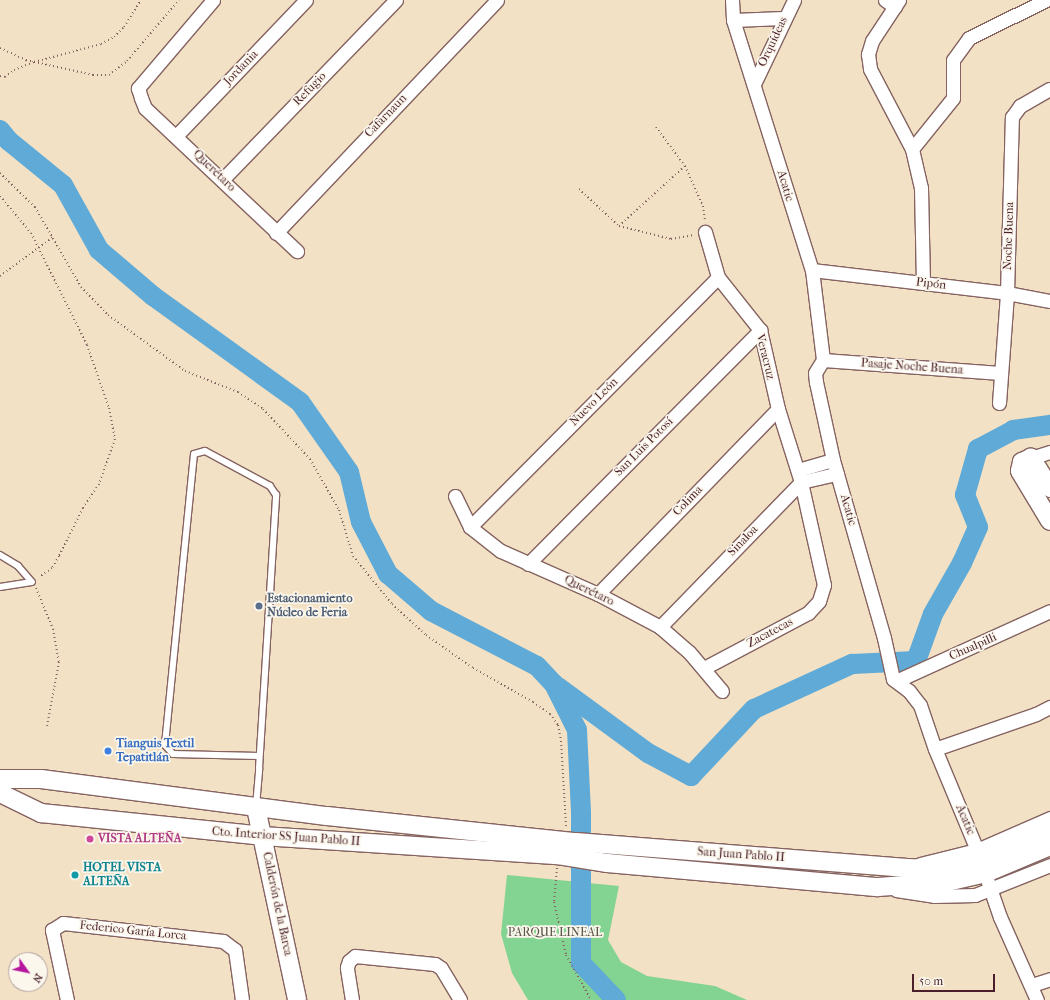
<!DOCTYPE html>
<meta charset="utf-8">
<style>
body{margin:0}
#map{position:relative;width:1050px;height:1000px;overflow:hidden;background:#f2e1c4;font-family:"IM FELL French Canon",serif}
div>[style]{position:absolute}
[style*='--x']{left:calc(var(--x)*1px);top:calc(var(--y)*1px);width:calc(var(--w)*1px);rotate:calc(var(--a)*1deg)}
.green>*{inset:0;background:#83d393}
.river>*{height:20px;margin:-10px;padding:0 10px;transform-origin:10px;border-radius:10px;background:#5faad7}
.path>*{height:2px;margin-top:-1px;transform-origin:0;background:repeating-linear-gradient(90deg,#856361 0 1px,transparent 0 4px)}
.roads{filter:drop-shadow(1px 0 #856361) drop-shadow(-1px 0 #856361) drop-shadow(0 1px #856361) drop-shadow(0 -1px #856361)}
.lane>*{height:6px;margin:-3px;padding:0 3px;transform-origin:3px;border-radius:3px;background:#fff}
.street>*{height:13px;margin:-6.5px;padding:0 6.5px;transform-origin:6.5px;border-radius:6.5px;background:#fff}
.secondary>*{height:18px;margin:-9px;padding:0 9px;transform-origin:9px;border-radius:9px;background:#fff}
.dots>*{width:11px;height:11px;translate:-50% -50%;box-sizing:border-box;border:2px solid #fbf7ec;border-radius:50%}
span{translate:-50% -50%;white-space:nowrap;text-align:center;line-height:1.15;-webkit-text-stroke:3.5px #fbf7ec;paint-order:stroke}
.street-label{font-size:12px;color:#4a1f2b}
.service-label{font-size:12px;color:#4e5e75;font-weight:700}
.left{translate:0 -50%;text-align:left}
.shop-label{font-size:12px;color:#366cbe;font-weight:700}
.hotel-label{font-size:12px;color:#b23c85;font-weight:700}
.culture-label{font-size:12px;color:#0d838f;font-weight:700}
.park-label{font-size:12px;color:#5b554a}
.north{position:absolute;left:8px;top:952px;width:40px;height:40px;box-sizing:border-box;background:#fbf7ec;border:1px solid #b4a19f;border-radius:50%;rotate:123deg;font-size:11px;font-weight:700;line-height:16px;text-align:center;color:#4a1f2b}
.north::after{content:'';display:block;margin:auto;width:14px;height:18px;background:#b5179e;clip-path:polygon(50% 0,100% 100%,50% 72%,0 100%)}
.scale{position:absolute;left:912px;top:974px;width:83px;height:18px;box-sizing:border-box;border:2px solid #4a1f2b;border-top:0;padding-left:5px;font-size:12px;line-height:14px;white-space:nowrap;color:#4a1f2b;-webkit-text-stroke:3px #fbf7ec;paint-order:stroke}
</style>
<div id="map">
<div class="green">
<div style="clip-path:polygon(507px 875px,619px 886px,608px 940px,621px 962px,647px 976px,715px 986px,747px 1000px,528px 1000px,512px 973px,501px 934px)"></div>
</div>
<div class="river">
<div style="--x:0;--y:130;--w:14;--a:51"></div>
<div style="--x:9;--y:141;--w:70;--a:39.2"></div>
<div style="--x:63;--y:185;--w:74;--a:61"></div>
<div style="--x:99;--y:250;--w:71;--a:40.4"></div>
<div style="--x:153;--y:296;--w:181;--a:35.8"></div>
<div style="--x:300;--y:402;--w:85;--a:55"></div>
<div style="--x:349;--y:472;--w:51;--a:76.5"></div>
<div style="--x:361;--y:522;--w:59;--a:62.6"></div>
<div style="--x:388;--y:574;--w:57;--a:40.7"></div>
<div style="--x:431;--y:611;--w:119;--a:27.4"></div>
<div style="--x:537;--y:666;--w:25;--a:47"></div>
<div style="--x:554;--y:684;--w:51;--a:63.4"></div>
<div style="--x:577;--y:730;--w:83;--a:87.2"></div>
<div style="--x:581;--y:813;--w:150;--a:90"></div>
<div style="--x:581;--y:963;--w:51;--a:46.6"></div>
<div style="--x:558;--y:687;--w:112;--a:36.3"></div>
<div style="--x:648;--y:753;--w:49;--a:28.1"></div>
<div style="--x:691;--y:776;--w:92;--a:-46.8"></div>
<div style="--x:754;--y:709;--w:108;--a:-24.7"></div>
<div style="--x:852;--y:664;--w:64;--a:-2.7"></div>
<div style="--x:916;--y:661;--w:50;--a:-70.1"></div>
<div style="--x:933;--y:614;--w:59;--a:-60.4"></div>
<div style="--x:962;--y:563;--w:39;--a:-66"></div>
<div style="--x:978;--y:527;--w:35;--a:-112"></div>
<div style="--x:965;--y:495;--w:48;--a:-74.2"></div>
<div style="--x:978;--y:449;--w:40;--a:-28"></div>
<div style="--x:1013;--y:430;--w:37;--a:-8"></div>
</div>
<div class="path">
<div style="--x:0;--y:48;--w:29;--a:25"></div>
<div style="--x:26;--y:60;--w:69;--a:12.6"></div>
<div style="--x:93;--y:75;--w:16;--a:0"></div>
<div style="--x:109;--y:75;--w:23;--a:-38"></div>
<div style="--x:127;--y:61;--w:80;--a:-49.6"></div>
<div style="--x:0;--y:76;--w:5;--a:11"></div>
<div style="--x:5;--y:77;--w:11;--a:-38"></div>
<div style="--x:14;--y:70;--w:22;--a:-22"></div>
<div style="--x:34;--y:62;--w:69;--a:-15"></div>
<div style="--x:101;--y:44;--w:15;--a:-28"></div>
<div style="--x:114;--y:37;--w:14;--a:-45"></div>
<div style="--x:124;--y:27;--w:32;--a:-58"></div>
<div style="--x:656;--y:127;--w:49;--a:53.4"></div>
<div style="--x:685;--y:166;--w:44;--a:65.8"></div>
<div style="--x:703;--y:206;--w:15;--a:82"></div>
<div style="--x:0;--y:173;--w:49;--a:44.2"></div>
<div style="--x:35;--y:207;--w:92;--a:60.1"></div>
<div style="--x:81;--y:287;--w:39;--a:46"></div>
<div style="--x:108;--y:315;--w:95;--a:36"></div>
<div style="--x:185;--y:371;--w:57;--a:21.6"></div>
<div style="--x:238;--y:392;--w:30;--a:34"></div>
<div style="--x:263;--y:409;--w:69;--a:46.8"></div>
<div style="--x:310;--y:459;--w:59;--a:60.4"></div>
<div style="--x:339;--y:510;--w:48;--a:73.1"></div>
<div style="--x:353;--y:556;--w:62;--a:50.9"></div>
<div style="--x:392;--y:604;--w:46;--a:42.4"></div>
<div style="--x:426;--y:635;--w:57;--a:35.1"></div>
<div style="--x:473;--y:668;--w:69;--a:29.5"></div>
<div style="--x:533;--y:702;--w:21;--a:35"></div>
<div style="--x:550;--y:714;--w:14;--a:54"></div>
<div style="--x:558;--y:725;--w:16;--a:79"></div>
<div style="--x:561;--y:741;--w:85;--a:86.6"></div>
<div style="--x:579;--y:189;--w:54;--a:42.8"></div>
<div style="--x:619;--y:226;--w:54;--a:14"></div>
<div style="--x:671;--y:239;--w:22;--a:-10"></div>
<div style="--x:0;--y:196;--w:48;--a:50"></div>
<div style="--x:31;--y:233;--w:125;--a:63.4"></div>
<div style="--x:87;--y:345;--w:67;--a:70.8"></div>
<div style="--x:109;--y:408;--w:32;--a:79"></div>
<div style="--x:115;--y:439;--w:48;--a:109.6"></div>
<div style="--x:99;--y:484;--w:29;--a:124"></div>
<div style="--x:83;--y:508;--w:54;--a:116.6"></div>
<div style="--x:59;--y:556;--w:14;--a:120"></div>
<div style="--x:52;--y:568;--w:16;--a:145"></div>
<div style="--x:619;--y:226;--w:89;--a:-42.3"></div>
<div style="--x:0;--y:276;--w:66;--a:-36.3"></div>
<div style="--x:36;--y:588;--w:44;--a:67.5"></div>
<div style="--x:53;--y:629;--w:34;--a:80"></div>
<div style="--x:59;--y:662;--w:65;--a:100.6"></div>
<div style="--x:557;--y:868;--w:34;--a:95"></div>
<div style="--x:554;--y:902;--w:54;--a:77.2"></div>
<div style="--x:566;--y:955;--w:51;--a:60.9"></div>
</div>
<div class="roads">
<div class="lane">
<div style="--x:0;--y:555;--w:21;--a:31"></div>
<div style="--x:18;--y:566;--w:21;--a:49"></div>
<div style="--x:0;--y:587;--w:32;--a:-9"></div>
<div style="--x:256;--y:806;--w:38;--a:-85"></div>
<div style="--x:259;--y:768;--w:274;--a:-86.4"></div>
<div style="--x:276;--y:495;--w:11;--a:-124"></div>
<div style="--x:270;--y:486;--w:74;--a:-151.7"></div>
<div style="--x:205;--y:451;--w:11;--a:165"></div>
<div style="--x:194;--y:454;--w:292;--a:95.7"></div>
<div style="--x:165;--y:745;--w:12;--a:48"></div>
<div style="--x:173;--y:754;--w:86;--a:1.3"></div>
</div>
<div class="street">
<div style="--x:213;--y:0;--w:116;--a:130.4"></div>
<div style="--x:138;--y:88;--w:10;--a:73"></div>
<div style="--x:141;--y:98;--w:11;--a:68"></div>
<div style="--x:145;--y:108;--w:209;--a:43.3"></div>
<div style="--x:732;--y:0;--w:20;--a:87"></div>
<div style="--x:733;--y:20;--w:262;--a:72.5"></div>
<div style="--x:812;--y:270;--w:91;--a:83"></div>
<div style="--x:823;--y:360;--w:15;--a:122"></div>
<div style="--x:815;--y:373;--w:9;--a:84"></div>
<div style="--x:816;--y:382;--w:80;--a:77.7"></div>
<div style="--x:833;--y:460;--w:185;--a:74"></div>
<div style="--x:884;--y:638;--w:42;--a:77.6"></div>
<div style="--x:893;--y:679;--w:20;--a:37"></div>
<div style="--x:909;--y:691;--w:18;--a:52"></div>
<div style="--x:920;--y:705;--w:46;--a:71.2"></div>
<div style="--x:935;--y:749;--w:109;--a:67.4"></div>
<div style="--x:977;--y:850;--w:71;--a:71.1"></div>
<div style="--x:1000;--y:917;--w:91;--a:66"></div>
<div style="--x:885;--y:0;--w:12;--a:35"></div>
<div style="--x:899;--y:0;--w:49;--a:123.4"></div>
<div style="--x:872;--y:41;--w:14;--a:107"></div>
<div style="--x:868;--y:54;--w:15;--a:82"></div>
<div style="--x:870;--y:69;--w:90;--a:62.3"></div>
<div style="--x:912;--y:149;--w:40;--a:77"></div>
<div style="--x:921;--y:188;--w:95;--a:88.8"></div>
<div style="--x:733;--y:20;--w:50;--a:-2.3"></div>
<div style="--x:754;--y:84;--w:93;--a:-64.5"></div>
<div style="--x:176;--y:136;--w:188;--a:-46.3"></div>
<div style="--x:912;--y:149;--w:65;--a:-51.2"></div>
<div style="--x:953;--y:98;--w:38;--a:-90"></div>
<div style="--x:953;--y:60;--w:27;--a:-54"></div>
<div style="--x:969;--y:38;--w:86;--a:-26.3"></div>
<div style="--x:223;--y:179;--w:249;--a:-46"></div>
<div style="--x:276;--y:233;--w:321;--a:-46.5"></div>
<div style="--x:812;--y:270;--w:196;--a:6.7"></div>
<div style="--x:1007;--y:293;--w:44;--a:10.5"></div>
<div style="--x:823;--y:360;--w:178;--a:4.2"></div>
<div style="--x:999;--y:403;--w:110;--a:-85.8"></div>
<div style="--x:1007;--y:293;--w:176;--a:-88.4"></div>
<div style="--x:1012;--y:117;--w:14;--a:-54"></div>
<div style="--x:1020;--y:106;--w:34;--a:-30"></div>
<div style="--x:1031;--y:458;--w:20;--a:-18"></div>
<div style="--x:798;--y:470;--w:36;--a:-16"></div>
<div style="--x:455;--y:496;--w:34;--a:64"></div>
<div style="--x:470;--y:527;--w:39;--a:38"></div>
<div style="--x:501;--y:551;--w:106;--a:23.9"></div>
<div style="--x:598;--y:594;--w:70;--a:28"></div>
<div style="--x:660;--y:627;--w:38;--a:41"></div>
<div style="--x:689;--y:652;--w:51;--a:49.8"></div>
<div style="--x:470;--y:527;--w:352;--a:-45.2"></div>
<div style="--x:528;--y:564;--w:330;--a:-45.2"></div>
<div style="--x:598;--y:594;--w:258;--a:-45.8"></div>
<div style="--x:660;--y:627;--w:202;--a:-45.8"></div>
<div style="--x:801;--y:482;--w:37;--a:-13"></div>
<div style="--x:704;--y:668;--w:118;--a:-27.9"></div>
<div style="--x:808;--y:613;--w:16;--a:-47"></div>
<div style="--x:819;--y:601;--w:17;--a:-73"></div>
<div style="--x:824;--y:585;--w:106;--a:-102.6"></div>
<div style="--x:801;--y:482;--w:77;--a:-107.5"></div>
<div style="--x:778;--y:409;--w:81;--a:-102.8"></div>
<div style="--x:760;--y:330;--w:68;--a:-128.4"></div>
<div style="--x:718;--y:277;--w:47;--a:-106.1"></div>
<div style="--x:896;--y:681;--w:169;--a:-24.4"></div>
<div style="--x:935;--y:749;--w:107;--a:-19.1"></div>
<div style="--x:1036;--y:714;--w:16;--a:-27"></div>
<div style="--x:920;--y:864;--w:59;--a:-13.8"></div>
<div style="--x:977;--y:850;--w:80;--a:-23.7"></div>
<div style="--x:896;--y:890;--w:38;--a:9"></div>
<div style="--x:934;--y:896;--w:41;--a:-1.4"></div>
<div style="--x:975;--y:895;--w:81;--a:-21.8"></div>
<div style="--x:1032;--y:985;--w:19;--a:-18"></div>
<div style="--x:67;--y:1000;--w:72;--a:-102.1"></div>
<div style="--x:52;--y:930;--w:13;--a:-32"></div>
<div style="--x:63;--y:923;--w:161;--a:6.4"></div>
<div style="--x:223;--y:941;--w:15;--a:37"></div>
<div style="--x:235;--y:950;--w:50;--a:82"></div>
<div style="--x:352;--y:1000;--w:33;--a:-99"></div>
<div style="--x:347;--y:967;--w:6;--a:-72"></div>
<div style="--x:349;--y:961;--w:8;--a:-40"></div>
<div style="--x:355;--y:956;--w:80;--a:5.7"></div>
<div style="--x:435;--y:964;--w:7;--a:34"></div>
<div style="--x:441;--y:968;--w:37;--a:59"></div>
</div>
<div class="secondary">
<div style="--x:1050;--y:488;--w:36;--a:-122"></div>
<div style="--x:1031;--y:458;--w:10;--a:156"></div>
<div style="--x:1022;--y:462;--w:9;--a:103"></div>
<div style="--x:1020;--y:471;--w:58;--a:59"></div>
<div style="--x:0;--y:779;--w:41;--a:0"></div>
<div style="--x:41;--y:779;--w:288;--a:7.4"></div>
<div style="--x:327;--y:816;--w:250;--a:6"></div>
<div style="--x:576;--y:842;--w:332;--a:4.5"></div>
<div style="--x:907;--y:868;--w:35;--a:2"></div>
<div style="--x:942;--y:869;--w:40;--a:-10"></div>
<div style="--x:981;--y:862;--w:75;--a:-23.5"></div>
<div style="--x:0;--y:793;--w:46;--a:26"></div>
<div style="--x:41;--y:813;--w:222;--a:5.9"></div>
<div style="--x:262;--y:836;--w:297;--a:3.7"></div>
<div style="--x:558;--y:855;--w:50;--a:9.3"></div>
<div style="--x:607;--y:863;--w:272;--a:5.1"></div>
<div style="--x:878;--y:887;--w:69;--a:-4.1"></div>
<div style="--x:947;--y:882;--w:40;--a:-13"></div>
<div style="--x:986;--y:873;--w:69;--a:-22.9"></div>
<div style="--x:256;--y:808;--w:196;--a:77.9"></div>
</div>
</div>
<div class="dots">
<div style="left:259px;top:606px;background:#5c6f8a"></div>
<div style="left:108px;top:751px;background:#3f7fe0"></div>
<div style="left:90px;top:839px;background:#d1479c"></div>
<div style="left:75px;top:875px;background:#0f9aa8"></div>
</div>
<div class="street-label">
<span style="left:773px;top:42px;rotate:-65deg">Orquídeas</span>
<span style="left:241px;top:68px;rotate:-46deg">Jordania</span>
<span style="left:310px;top:89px;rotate:-46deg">Refugio</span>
<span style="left:386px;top:116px;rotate:-46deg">Cafarnaun</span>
<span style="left:214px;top:171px;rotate:44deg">Querétaro</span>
<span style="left:785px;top:186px;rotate:73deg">Acatic</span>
<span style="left:1009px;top:236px;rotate:-88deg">Noche Buena</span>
<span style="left:931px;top:284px;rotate:7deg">Pipón</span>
<span style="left:765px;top:357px;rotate:76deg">Veracruz</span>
<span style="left:912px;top:367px;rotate:4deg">Pasaje Noche Buena</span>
<span style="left:594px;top:402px;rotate:-45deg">Nuevo León</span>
<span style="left:644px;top:447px;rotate:-45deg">San Luis Potosí</span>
<span style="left:688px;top:501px;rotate:-46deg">Colima</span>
<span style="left:848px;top:510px;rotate:74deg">Acatic</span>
<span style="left:743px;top:541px;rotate:-46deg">Sinaloa</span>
<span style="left:589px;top:591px;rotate:26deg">Querétaro</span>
<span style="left:770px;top:633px;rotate:-28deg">Zacatecas</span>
<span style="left:973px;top:647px;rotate:-24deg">Chualpilli</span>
<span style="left:965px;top:820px;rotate:67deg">Acatic</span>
<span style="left:286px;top:837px;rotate:4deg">Cto. Interior SS Juan Pablo II</span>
<span style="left:741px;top:855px;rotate:4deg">San Juan Pablo II</span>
<span style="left:277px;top:904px;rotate:78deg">Calderón de la Barca</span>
<span style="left:133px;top:931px;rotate:6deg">Federico Garía Lorca</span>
</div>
<div class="service-label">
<span class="left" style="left:267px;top:606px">Estacionamiento<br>Núcleo de Feria</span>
</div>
<div class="shop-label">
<span class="left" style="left:116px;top:751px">Tianguis Textil<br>Tepatitlán</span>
</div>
<div class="hotel-label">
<span class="left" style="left:98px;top:839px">VISTA ALTEÑA</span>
</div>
<div class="culture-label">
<span class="left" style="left:83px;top:875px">HOTEL VISTA<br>ALTEÑA</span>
</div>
<div class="park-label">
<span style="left:555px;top:933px">PARQUE LINEAL</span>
</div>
<div class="north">N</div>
<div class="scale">50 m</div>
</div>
